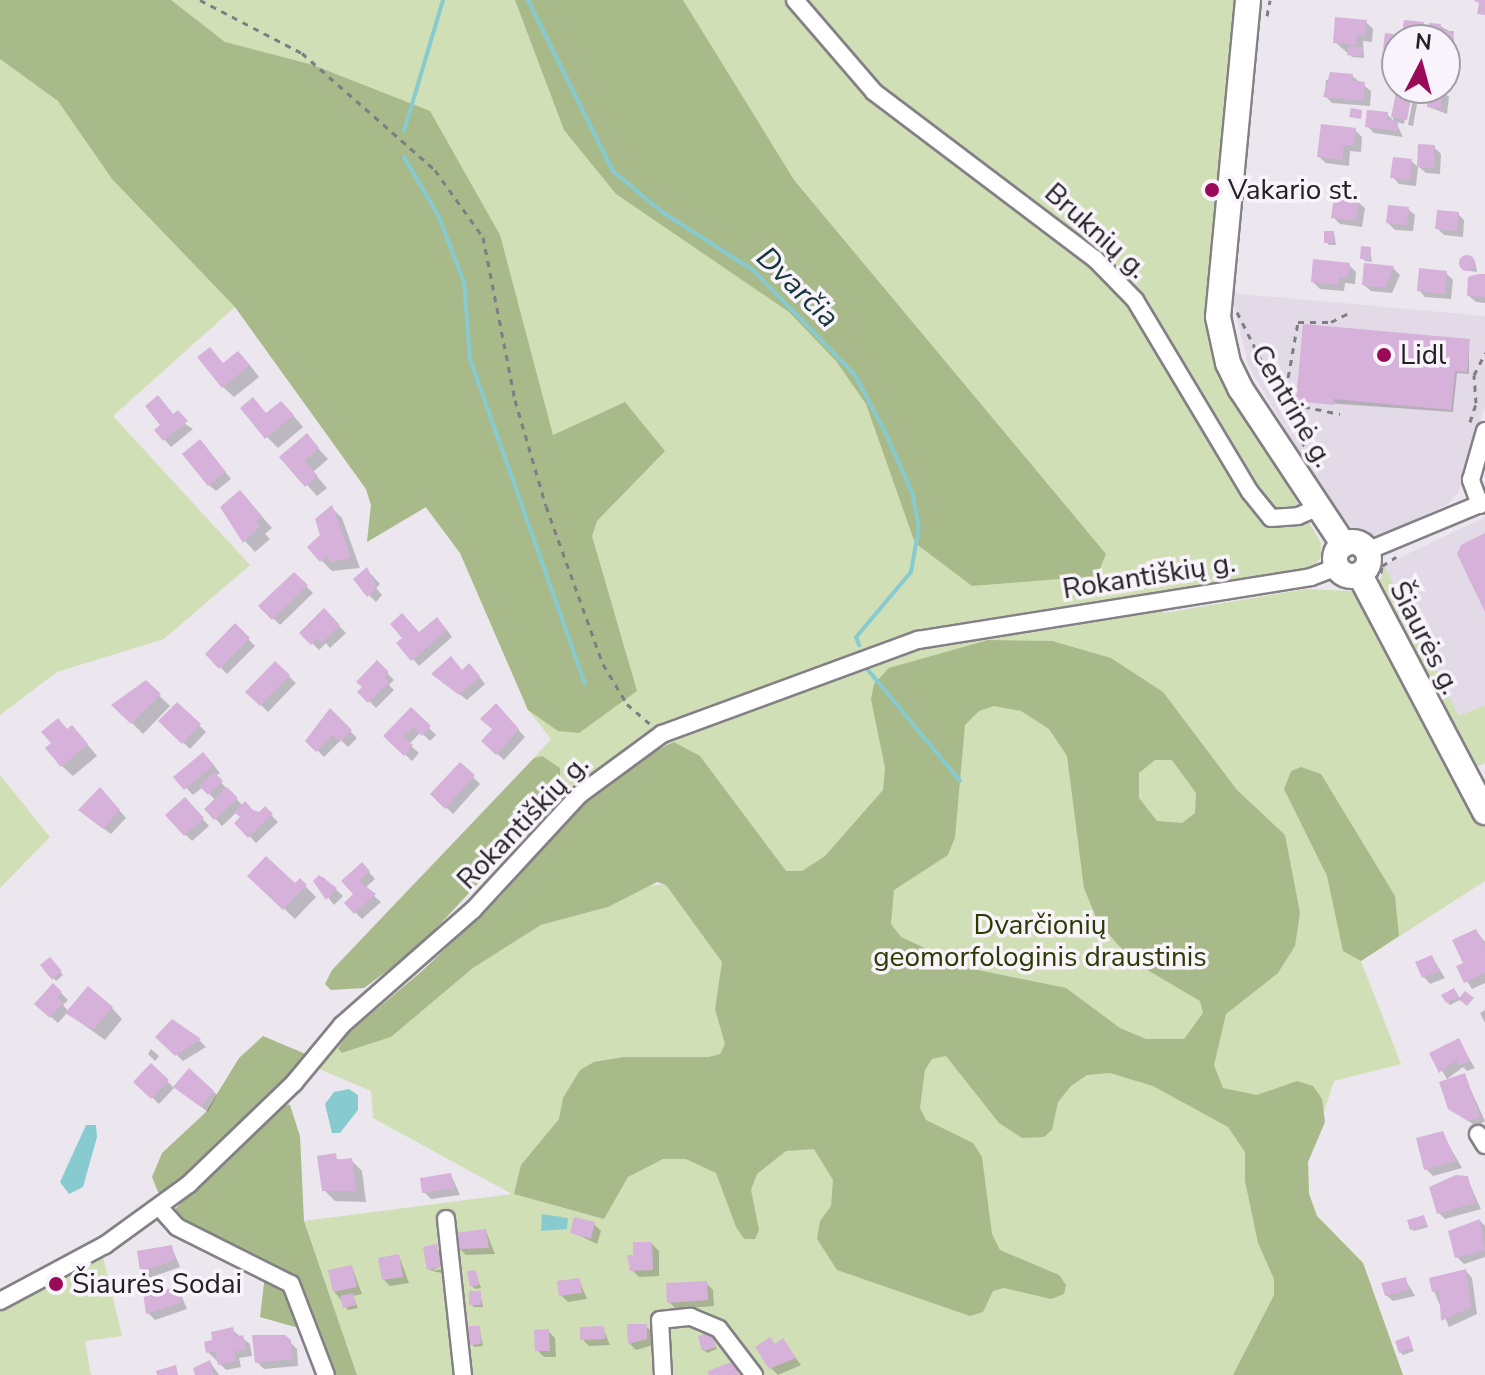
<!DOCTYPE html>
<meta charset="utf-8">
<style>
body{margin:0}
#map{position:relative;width:1485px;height:1375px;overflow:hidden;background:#ece7ef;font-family:"Nunito Sans",sans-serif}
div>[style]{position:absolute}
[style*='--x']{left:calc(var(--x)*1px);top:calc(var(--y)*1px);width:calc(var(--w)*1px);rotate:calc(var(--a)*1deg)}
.built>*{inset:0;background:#e3dae8}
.green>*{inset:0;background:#d0dfb6}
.forest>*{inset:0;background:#a9ba8a}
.water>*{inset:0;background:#87cbd0}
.shadow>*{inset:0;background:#0003}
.stream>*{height:4px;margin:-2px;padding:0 2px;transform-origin:2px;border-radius:2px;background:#87cbd0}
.building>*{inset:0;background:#d6b1da}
.round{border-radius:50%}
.path>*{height:3px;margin-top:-1.5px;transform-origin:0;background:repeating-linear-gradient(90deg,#807d82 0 6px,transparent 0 12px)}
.roads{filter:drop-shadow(2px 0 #848086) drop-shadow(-2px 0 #848086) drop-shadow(0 2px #848086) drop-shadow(0 -2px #848086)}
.street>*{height:16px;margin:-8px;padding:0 8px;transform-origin:8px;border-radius:8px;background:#fff}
.secondary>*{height:24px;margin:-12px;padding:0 12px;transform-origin:12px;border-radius:12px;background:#fff}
.secondary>.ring{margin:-12px;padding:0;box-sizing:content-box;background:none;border:24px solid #fff;border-radius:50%}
.dots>*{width:22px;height:22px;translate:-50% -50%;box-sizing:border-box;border:4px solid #f9f4fc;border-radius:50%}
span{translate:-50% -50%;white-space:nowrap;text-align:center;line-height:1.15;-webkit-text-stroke:7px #f9f4fc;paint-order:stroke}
.poi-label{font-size:28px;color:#222023}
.left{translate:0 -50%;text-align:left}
.street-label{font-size:28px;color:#222023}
.park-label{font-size:28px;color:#2d3b03}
.water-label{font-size:30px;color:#15373a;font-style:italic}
.north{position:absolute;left:1381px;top:24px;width:80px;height:80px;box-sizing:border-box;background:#f9f4fc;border:2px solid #a39fa5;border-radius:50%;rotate:6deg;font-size:22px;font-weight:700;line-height:32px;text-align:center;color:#222023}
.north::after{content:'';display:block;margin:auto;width:28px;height:36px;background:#9b0a59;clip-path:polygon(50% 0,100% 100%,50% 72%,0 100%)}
</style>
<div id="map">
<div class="built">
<div style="clip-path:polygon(1231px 293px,1485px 316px,1485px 406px,1458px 493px,1448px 504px,1384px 535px,1354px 539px,1346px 534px,1248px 365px)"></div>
<div style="clip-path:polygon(1485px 517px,1485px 705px,1459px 717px,1384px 565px)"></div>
</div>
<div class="green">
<div style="clip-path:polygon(0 0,1242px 0,1208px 316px,1246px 415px,1321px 543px,1321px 557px,1313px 567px,1284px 576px,1149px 598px,1164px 613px,1306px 589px,1352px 591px,1485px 824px,1485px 881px,1361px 961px,1401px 1064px,1334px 1081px,1308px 1162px,1309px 1194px,1317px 1216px,1363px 1263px,1403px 1375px,357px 1375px,304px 1221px,512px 1194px,373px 1118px,371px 1091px,317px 1068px,340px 1041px,343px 1053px,391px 1037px,473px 968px,541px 925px,608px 907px,641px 887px,665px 884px,582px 778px,560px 795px,563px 786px,542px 756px,534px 758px,551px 739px,528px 710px,460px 553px,425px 507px,367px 542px,371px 505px,366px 489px,235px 307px,113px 416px,250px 565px,164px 639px,57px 672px,0 715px)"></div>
<div style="clip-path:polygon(1384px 565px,1459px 716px,1485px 705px,1485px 763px,1476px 767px,1377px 594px)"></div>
<div style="clip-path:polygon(0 775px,50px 837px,0 888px)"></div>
<div style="clip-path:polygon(103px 1257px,122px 1336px,85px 1341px,91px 1375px,0 1375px,0 1311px)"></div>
</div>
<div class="forest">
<div style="clip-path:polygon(0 0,171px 0,225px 42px,313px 65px,430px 111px,500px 235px,553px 435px,625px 402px,665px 451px,597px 521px,592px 536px,637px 691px,579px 733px,558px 731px,528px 710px,460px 553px,426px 507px,367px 542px,371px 505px,366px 489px,235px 307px,112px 179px,58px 101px,0 59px)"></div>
<div style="clip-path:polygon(515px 0,683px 0,794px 180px,1106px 554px,1097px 576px,972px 586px,915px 543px,866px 404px,836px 361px,789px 312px,616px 194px,564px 130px)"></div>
<div style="clip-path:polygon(evenodd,988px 640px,1052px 641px,1111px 658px,1163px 692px,1237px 790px,1285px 835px,1300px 913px,1295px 946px,1278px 973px,1226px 1014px,1214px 1065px,1223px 1088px,1257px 1095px,1297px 1081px,1313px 1086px,1322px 1099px,1325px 1122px,1308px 1162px,1309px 1194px,1317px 1216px,1363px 1263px,1403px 1375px,1233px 1375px,1274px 1295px,1274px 1279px,1258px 1243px,1245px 1181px,1245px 1152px,1228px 1127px,1153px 1086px,1110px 1073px,1087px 1075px,1071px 1086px,1058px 1102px,1052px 1130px,1044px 1137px,1022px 1138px,999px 1123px,946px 1056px,932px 1059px,925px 1070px,920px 1108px,926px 1120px,973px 1143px,982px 1157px,992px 1234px,1000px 1250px,1059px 1275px,1066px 1285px,1064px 1294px,1051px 1299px,1004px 1288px,993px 1291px,983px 1312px,970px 1316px,837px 1270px,817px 1239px,820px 1221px,831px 1206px,833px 1180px,814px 1149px,786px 1151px,757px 1174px,751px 1190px,759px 1230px,755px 1239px,744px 1239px,736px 1227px,716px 1173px,686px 1159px,663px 1159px,628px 1177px,604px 1219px,514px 1194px,521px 1165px,559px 1119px,563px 1098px,580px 1070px,594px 1062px,624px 1057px,709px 1057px,720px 1054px,725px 1044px,715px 1009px,722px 962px,666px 885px,657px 882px,608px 907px,541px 925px,473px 968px,391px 1037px,342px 1053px,338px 1049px,346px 1035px,422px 971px,500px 897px,587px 797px,629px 764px,674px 742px,700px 756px,786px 871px,802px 871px,825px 856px,883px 790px,885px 768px,871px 699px,874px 684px,889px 668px,988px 640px,994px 706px,1021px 711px,1049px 729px,1067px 756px,1084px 888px,1097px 920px,1119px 946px,1144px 968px,1200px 1001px,1203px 1013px,1184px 1039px,1146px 1039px,1120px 1028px,1066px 988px,968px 968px,901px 937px,891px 924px,894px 890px,948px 855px,955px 837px,965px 725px,979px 711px,994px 706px,988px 640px,1155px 760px,1172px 760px,1196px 793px,1195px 813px,1182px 823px,1157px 821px,1139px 798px,1139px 773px,1155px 760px)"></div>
<div style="clip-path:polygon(542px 756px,560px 768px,560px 795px,418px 948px,364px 988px,331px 990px,325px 984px,332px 970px,534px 758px)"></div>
<div style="clip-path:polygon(1301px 767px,1321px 774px,1395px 896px,1399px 936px,1361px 961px,1343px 951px,1327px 876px,1284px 789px,1291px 771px)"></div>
<div style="clip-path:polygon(263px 1036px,308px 1055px,292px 1078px,169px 1195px,158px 1192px,152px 1177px,162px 1153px,206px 1112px,239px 1058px)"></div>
<div style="clip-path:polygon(283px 1104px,290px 1105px,300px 1136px,304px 1221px,357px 1375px,333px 1375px,316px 1333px,260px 1317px,266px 1267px,186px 1223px,174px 1210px)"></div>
</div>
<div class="water">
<div style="clip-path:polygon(349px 1089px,358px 1095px,358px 1110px,340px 1133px,332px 1133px,325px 1104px,334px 1092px)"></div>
<div style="clip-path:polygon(86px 1125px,96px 1125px,97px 1137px,83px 1187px,69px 1194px,60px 1182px)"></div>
<div style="clip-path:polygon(542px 1214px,568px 1218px,567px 1229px,541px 1231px)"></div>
</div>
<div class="shadow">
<div style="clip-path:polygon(1366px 22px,1373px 29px,1372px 42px,1363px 41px,1364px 58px,1352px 57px,1335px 42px)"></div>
<div style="clip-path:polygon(1423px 24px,1431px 31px,1440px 26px,1453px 33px,1455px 48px,1446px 47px,1445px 54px,1445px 40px,1397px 40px,1397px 55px,1385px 48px,1386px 35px,1404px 37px)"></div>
<div style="clip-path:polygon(1352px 76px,1371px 91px,1370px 106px,1332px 103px,1325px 96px,1326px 80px)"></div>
<div style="clip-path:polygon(1399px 88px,1411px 88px,1404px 124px,1396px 122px,1403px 137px,1374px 133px,1367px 126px,1387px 114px,1393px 120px)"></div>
<div style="clip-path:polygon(1415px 88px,1420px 88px,1413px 126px,1408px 125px)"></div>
<div style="clip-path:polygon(1442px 91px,1449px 97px,1447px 114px,1429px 107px)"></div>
<div style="clip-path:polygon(1355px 130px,1362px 137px,1361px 152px,1350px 151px,1349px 166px,1326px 163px,1319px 157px)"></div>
<div style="clip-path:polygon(1434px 147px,1441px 154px,1440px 174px,1426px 173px,1419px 167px)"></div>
<div style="clip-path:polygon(1411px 161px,1418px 167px,1416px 186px,1399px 184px,1393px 177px)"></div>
<div style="clip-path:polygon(1358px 202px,1365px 208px,1362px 227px,1340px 224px,1333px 217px)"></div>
<div style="clip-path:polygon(1408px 209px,1415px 215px,1413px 231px,1395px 230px,1388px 223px)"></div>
<div style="clip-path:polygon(1458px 214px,1464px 220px,1463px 237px,1444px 235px,1437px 228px)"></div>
<div style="clip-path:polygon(1334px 233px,1336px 245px,1329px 245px,1326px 242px)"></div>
<div style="clip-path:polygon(1370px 249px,1372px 262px,1365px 261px,1362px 258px)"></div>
<div style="clip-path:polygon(1461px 259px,1475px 261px,1477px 272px,1463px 270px)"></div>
<div style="clip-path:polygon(1349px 265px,1356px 272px,1355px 284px,1345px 283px,1344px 291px,1320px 289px,1313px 282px)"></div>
<div style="clip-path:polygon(1393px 268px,1400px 275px,1392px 293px,1371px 291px,1364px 285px)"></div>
<div style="clip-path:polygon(1446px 273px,1453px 280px,1451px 299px,1425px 297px,1419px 290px)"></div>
<div style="clip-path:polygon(1485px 278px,1485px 303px,1476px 302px,1469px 296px)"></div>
<div style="clip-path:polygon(1469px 341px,1469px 374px,1457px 373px,1453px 412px,1298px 401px)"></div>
<div style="clip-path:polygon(249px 364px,259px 377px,234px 397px,223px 387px,224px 365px)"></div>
<div style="clip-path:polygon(292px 414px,303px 427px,278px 448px,267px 437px,267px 415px)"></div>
<div style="clip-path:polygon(174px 417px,193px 429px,171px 447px,156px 430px)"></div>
<div style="clip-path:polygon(317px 447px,328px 459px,313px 472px,327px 488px,317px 496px,282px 457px)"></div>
<div style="clip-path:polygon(206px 449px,231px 479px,216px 491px,209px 485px)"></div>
<div style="clip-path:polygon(250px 503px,272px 528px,265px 534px,270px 539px,255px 552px,245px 541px)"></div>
<div style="clip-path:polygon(332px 508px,342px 518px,360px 568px,332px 571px,321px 560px)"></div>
<div style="clip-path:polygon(367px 570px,380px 584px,376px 588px,382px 595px,376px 602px,369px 595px)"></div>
<div style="clip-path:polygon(294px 574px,313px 593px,280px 625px,261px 606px)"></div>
<div style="clip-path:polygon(324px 611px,346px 633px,330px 648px,326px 643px,319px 650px,302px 633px)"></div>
<div style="clip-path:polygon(235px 626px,255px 646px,227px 674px,207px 654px)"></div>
<div style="clip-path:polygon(444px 626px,452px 637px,419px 666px,413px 659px,419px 634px)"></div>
<div style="clip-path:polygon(377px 663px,394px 680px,389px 685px,394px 690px,376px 708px,360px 692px)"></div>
<div style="clip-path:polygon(276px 664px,296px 683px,268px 712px,248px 692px)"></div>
<div style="clip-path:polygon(463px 672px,476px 672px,485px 684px,467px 700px,441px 680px)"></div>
<div style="clip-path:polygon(146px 683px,170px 706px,143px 734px,114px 705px)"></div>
<div style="clip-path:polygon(177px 704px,206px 732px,190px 749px,161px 721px)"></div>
<div style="clip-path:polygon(496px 706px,525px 737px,504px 760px,484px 741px,494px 730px)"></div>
<div style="clip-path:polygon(411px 710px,436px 735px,430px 741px,421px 732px,409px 744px,419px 753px,412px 761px,386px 736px)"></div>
<div style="clip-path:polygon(330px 711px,357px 738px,348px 747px,341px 740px,324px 757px,308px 741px)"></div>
<div style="clip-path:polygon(82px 738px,97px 756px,73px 776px,62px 766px)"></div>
<div style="clip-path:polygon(210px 761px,220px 773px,215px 776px,243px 806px,260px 815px,265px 809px,278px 822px,256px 843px,237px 823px,242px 817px,237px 812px,222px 826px,207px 809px,216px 801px,203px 787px,193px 795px,176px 777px)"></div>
<div style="clip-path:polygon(460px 764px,480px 784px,453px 814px,433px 794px)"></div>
<div style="clip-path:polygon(107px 796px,126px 818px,111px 834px,88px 817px)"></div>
<div style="clip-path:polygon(185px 800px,209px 826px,192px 841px,167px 816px)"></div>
<div style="clip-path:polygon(362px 864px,375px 879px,365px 888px,381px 902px,362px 919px,346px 903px,356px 894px)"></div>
<div style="clip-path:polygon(250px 876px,295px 886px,300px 881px,316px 897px,295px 919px)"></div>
<div style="clip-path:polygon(323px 877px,343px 896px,334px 905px,316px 882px)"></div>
<div style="clip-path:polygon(1476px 931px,1485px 942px,1485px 983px,1472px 989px,1458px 967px,1466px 964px)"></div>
<div style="clip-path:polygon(1432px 957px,1445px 978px,1430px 984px,1424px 977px)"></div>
<div style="clip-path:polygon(50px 960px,63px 975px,56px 981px,43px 966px)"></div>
<div style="clip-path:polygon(53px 985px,68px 1000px,63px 1005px,69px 1012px,112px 1008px,122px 1019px,105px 1040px,67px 1013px,58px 1023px,36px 1004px)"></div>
<div style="clip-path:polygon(1457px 993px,1460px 1000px,1450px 1005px,1447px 1002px)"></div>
<div style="clip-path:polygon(1485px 1010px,1485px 1023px,1480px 1013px)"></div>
<div style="clip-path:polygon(172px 1022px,200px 1041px,206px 1047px,183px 1061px,158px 1037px)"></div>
<div style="clip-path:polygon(1458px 1041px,1475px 1068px,1467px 1071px,1463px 1067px,1447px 1079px,1432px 1054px)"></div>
<div style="clip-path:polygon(151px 1049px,159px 1056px,155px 1061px,148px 1054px)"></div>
<div style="clip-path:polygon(151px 1065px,174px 1088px,159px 1104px,136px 1082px)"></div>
<div style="clip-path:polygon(1464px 1075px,1485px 1121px,1477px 1127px,1450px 1108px)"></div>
<div style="clip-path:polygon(175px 1087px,210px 1088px,217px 1095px,208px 1112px)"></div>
<div style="clip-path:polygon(1442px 1133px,1462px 1168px,1433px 1176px,1426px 1169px)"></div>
<div style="clip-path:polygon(320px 1158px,351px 1160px,362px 1171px,366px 1202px,335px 1201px,324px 1190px)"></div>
<div style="clip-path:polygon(451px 1175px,460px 1195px,431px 1199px,424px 1192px)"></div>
<div style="clip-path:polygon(1467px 1178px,1481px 1209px,1445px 1219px,1439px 1213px)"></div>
<div style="clip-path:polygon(1424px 1217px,1428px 1227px,1414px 1231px,1411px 1228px)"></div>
<div style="clip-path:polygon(1480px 1221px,1485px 1226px,1485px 1257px,1464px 1264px,1457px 1257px)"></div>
<div style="clip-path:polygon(594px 1224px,601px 1231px,597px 1244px,572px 1232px)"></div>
<div style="clip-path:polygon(486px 1231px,495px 1254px,466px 1255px,459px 1248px)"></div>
<div style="clip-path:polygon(652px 1244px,659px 1251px,659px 1276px,639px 1277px,632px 1270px,635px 1257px)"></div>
<div style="clip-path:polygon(436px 1246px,445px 1264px,432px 1271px,429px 1269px)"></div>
<div style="clip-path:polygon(172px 1248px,180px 1267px,149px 1278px,142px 1271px)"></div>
<div style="clip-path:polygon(399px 1256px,409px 1283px,390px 1286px,383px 1279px)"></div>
<div style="clip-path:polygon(352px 1267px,362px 1294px,353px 1296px,358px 1308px,348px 1310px,334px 1291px)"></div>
<div style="clip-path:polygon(446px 1268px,447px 1274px,432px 1271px)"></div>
<div style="clip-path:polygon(1466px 1271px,1472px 1278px,1477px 1314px,1449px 1327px,1434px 1291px)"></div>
<div style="clip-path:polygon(475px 1272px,481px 1288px,475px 1289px,472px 1286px)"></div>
<div style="clip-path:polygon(1405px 1279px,1415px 1296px,1393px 1301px,1386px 1295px)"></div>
<div style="clip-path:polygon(579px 1280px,587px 1299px,568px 1302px,561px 1295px)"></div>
<div style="clip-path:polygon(706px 1283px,713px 1290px,714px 1306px,676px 1309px,669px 1302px)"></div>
<div style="clip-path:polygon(179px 1290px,187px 1309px,155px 1320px,148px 1313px)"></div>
<div style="clip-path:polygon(480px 1293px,483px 1307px,474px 1307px,471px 1304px)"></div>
<div style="clip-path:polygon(629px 1326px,646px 1326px,653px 1333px,653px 1345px,636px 1350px,630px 1344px)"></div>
<div style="clip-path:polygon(479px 1328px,483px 1346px,474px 1347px,472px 1344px)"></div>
<div style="clip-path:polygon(603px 1328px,610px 1345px,589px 1346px,582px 1339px)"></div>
<div style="clip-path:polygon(232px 1330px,250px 1344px,252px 1356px,239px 1358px,241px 1367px,226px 1370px,208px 1352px)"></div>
<div style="clip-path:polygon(548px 1331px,555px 1338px,556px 1357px,544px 1357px,537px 1350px)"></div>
<div style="clip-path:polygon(711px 1334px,717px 1349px,707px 1353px,704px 1350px)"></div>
<div style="clip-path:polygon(770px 1339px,776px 1345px,783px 1341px,801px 1365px,778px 1375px,771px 1368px)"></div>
<div style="clip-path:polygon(1408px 1339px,1414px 1351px,1403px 1355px,1400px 1352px)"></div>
<div style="clip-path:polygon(290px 1342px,297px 1349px,298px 1366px,264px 1369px,257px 1362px)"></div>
<div style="clip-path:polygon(210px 1362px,219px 1375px,197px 1375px)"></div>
</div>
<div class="stream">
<div style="--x:528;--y:0;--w:191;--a:63.6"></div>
<div style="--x:613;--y:171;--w:64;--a:39.9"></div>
<div style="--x:662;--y:212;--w:108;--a:32.5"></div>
<div style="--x:753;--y:270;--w:146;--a:45.8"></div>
<div style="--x:855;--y:375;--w:64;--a:62.2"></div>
<div style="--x:885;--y:432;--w:66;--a:65.8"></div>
<div style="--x:912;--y:492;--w:36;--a:79"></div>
<div style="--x:919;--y:527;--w:46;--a:100.1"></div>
<div style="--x:911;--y:572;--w:85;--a:130.2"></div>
<div style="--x:856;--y:637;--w:9;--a:69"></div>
<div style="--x:404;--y:131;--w:137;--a:-73.4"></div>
<div style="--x:404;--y:157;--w:67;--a:59.6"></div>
<div style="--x:438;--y:215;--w:72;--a:68.8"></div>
<div style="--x:464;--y:282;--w:77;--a:85.5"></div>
<div style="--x:470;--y:359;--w:344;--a:70.5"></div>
<div style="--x:868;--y:670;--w:144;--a:50.3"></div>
</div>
<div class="building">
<div style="clip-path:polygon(1473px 0,1485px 0,1485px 15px,1477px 14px,1479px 3px)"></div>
<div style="clip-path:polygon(1335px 17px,1367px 20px,1365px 36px,1357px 35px,1356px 45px,1333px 43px)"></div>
<div style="clip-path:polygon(1404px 20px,1424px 22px,1422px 40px,1397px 40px,1397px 50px,1383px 49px,1385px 33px,1402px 35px)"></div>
<div style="clip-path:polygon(1429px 23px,1441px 24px,1440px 40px,1428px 40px)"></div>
<div style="clip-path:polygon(1444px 31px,1454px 31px,1452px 46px,1445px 46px)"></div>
<div style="clip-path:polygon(1349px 46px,1363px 48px,1361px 56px,1347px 55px)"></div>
<div style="clip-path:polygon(1330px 72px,1353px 74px,1352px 80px,1365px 82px,1363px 101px,1323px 97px)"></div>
<div style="clip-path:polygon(1397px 88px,1413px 88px,1407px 120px,1391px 117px)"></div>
<div style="clip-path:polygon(1429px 88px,1443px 89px,1441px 109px,1427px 107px)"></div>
<div style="clip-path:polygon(1351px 108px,1362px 110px,1361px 119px,1349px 117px)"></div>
<div style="clip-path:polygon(1367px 110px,1388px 112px,1387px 120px,1398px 121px,1397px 131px,1365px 127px)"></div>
<div style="clip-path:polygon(1321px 124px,1356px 128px,1354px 146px,1344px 145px,1342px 160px,1317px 157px)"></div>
<div style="clip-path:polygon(1418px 144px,1435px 145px,1434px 168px,1417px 167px)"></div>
<div style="clip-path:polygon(1393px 157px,1412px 159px,1410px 180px,1390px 178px)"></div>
<div style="clip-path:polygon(1334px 197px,1359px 200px,1356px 221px,1331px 218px)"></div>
<div style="clip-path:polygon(1388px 205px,1409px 207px,1407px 225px,1386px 223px)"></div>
<div style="clip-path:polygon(1437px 210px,1459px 212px,1457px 231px,1435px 229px)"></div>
<div style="clip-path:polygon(1324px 231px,1334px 231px,1334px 243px,1324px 243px)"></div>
<div style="clip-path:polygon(1361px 246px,1371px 247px,1370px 260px,1360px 259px)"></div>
<div class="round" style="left:1459px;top:255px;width:16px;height:16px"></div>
<div style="clip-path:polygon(1313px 259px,1350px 263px,1348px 278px,1339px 277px,1338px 285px,1311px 282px)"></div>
<div style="clip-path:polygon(1364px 263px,1394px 266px,1385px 288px,1362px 285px)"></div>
<div style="clip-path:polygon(1419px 268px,1447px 271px,1445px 294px,1417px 291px)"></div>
<div style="clip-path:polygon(1478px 274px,1485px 274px,1485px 297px,1467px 296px,1468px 277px)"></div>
<div style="clip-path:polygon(1303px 324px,1470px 339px,1467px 372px,1455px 371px,1451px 410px,1334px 399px,1334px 405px,1296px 401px)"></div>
<div style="clip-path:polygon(210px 347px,223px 363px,238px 351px,250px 365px,222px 388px,197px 357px)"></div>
<div style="clip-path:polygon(158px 395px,173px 414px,178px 410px,188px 421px,163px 441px,154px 430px,160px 425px,145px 406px)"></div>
<div style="clip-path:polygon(253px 397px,266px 413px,281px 401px,294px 415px,265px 439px,240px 408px)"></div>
<div style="clip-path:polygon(307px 433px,319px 448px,304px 461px,318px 476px,305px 487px,279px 457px)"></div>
<div style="clip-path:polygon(200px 439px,226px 472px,208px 486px,182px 454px)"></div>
<div style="clip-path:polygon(240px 490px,262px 516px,256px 522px,260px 527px,243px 543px,220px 507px)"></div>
<div style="clip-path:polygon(332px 505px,351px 558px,330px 562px,327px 555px,320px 562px,307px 547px,320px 535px,315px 519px)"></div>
<div style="clip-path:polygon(1485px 533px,1485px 612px,1457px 554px,1461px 545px)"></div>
<div style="clip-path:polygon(367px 567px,377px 588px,367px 597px,353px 579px)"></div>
<div style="clip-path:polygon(294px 572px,308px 585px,272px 620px,258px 606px)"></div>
<div style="clip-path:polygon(324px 608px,340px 625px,322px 643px,318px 638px,311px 645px,299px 633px)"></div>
<div style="clip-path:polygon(402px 613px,419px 632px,437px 617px,447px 630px,411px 661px,396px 643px,402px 638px,390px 624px)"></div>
<div style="clip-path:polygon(235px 623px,250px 638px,219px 669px,205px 654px)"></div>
<div style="clip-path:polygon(451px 656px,462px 670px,469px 663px,480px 676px,459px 695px,431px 674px)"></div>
<div style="clip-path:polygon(377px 660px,389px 672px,384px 677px,389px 682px,368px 703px,357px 692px,362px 687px,356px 682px)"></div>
<div style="clip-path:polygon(275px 661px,290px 675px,260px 706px,245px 692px)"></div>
<div style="clip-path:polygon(146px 680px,161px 694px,131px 724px,111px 705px)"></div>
<div style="clip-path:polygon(177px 702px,201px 724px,182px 744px,158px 721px)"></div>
<div style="clip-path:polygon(496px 703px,519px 729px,496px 755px,481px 741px,492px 729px,480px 719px)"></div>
<div style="clip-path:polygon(411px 707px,431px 726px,422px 736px,413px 727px,404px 737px,413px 745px,404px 756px,383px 736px)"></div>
<div style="clip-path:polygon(330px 708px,352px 730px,340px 742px,333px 735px,316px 752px,305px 741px)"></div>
<div style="clip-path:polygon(58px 718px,67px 729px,72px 725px,88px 744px,61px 767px,45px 748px,51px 743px,41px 732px)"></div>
<div style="clip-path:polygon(203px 752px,214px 765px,184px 790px,173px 777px)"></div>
<div style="clip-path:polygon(460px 762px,475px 775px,445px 809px,430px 794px)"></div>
<div style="clip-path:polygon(214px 772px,223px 781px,208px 795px,199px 786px)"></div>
<div style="clip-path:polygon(100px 787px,120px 810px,103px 829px,78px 810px)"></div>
<div style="clip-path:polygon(227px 787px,238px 798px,214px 820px,204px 809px)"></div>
<div style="clip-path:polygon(185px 797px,204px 818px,184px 836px,165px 815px)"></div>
<div style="clip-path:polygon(245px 801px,253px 810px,259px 812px,265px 806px,273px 814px,248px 838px,234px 823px,240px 817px,234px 812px)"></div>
<div style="clip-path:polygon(266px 856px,295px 883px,300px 878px,307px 885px,283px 910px,247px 876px)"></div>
<div style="clip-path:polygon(362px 862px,370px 871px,359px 881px,376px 894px,354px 914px,344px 903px,353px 894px,341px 881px)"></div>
<div style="clip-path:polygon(319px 875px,337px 888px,326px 900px,313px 881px)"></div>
<div style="clip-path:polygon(1476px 929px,1485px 946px,1485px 973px,1464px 983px,1456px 966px,1463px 963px,1452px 940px)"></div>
<div style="clip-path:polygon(1432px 955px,1439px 971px,1422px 978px,1415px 962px)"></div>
<div style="clip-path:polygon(50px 957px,62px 971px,52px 980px,40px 965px)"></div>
<div style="clip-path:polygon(53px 983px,62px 992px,57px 998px,63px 1003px,50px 1018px,34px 1004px)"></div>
<div style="clip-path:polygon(88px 986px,113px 1007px,93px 1030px,65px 1013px)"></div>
<div style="clip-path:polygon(1454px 988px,1459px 997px,1446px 1003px,1441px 995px)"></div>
<div style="clip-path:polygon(1465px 991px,1474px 998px,1467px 1006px,1458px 999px)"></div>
<div style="clip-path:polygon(172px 1019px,201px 1039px,175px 1056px,155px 1037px)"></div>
<div style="clip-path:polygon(1459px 1038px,1470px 1060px,1459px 1066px,1456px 1060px,1439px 1073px,1429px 1053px)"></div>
<div style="clip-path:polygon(151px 1063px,169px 1080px,151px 1099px,133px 1082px)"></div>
<div style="clip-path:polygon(189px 1068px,214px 1091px,201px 1107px,173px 1087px)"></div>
<div style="clip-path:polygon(1465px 1073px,1480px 1117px,1468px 1121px,1448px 1109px,1439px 1082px)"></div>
<div style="clip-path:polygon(1443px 1131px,1456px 1161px,1424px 1170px,1416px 1138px)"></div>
<div style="clip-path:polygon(336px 1153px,337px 1160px,352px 1158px,356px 1191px,322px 1191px,317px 1156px)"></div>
<div style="clip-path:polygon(451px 1173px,454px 1188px,422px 1193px,420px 1178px)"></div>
<div style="clip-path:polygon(1456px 1175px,1468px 1176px,1475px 1203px,1437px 1214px,1429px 1187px)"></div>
<div style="clip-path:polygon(1424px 1215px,1427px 1225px,1410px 1230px,1407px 1220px)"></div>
<div style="clip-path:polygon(574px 1217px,595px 1222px,591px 1239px,570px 1233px)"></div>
<div style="clip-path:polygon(1480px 1219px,1485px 1250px,1455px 1258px,1448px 1231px)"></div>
<div style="clip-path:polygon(486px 1229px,489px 1248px,458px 1249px,455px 1233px)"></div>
<div style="clip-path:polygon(633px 1242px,652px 1242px,653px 1270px,630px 1271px,627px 1255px,633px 1255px)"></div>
<div style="clip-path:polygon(437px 1244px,441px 1267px,427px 1270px,423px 1247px)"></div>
<div style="clip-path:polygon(172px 1245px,175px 1260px,140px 1272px,137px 1251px)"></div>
<div style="clip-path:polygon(399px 1254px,403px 1277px,382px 1280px,378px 1258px)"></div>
<div style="clip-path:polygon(352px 1265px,357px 1287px,333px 1292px,328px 1270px)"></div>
<div style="clip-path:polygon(1466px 1269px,1471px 1307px,1441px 1321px,1439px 1291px,1432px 1292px,1429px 1278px)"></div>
<div style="clip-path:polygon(476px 1270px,479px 1285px,470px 1287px,467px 1271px)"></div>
<div style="clip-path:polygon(1406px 1277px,1409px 1290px,1385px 1296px,1381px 1283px)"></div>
<div style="clip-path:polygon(580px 1278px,582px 1293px,559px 1296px,557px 1281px)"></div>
<div style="clip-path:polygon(707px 1281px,708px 1300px,667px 1303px,666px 1283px)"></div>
<div style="clip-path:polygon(179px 1287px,182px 1302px,146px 1314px,143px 1293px)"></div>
<div style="clip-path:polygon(469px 1291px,481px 1291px,481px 1305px,469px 1305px)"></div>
<div style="clip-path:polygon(353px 1293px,356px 1305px,343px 1308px,340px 1296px)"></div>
<div style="clip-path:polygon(627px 1324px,647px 1324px,647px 1339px,628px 1344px)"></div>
<div style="clip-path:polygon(468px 1326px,480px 1326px,481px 1344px,470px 1345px)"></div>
<div style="clip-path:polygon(604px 1326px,605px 1339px,580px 1340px,580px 1327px)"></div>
<div style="clip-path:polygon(233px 1327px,235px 1337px,243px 1335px,246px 1349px,234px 1352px,236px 1361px,218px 1365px,215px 1351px,206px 1353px,204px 1342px,212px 1340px,211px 1332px)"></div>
<div style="clip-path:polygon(549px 1329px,550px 1351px,535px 1351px,534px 1330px)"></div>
<div style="clip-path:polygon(711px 1332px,716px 1347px,702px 1351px,698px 1336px)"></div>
<div style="clip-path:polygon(252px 1335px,285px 1335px,291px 1340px,292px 1359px,255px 1363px)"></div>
<div style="clip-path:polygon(1409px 1336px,1413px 1348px,1399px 1353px,1395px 1341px)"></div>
<div style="clip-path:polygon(770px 1337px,775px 1344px,783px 1338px,796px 1358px,769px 1369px,755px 1347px)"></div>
<div style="clip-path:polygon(210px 1360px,214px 1375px,195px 1375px,193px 1368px)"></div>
<div style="clip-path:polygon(734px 1361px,739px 1375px,709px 1375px,708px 1371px)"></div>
<div style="clip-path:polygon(176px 1365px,178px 1375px,157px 1375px,156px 1371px)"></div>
</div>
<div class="path">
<div style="--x:200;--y:0;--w:115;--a:27.5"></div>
<div style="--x:302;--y:53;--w:177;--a:41.3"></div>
<div style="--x:435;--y:170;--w:82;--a:54.4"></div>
<div style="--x:483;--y:237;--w:166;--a:78.9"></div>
<div style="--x:515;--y:400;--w:110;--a:73.7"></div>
<div style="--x:546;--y:506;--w:168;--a:70.2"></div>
<div style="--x:603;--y:664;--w:47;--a:59"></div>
<div style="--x:627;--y:704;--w:30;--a:41"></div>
<div style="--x:1267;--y:16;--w:16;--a:-79"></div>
<div style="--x:1237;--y:312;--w:165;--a:63.3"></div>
<div style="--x:1296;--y:394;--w:9;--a:139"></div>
<div style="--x:1289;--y:400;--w:5;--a:53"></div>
<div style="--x:1292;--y:404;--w:49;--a:11.8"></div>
<div style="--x:1284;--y:401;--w:80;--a:-80"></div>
<div style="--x:1298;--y:322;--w:33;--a:0"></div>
<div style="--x:1331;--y:322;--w:22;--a:-27"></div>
<div style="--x:1470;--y:422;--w:20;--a:-72"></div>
<div style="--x:1476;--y:403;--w:28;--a:-94"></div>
<div style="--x:1474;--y:375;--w:25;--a:-63"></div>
<div style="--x:1381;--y:573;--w:7;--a:-82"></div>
<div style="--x:1382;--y:566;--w:17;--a:-33"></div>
</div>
<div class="roads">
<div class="street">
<div style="--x:795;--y:0;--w:121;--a:49.3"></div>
<div style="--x:874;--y:92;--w:277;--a:37.1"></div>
<div style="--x:1095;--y:259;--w:57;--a:45.7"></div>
<div style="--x:1135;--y:300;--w:224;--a:59.1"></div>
<div style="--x:1250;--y:492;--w:33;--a:51"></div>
<div style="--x:1271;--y:518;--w:27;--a:-4"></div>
<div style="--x:1298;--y:516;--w:21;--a:-23"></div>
<div style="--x:1480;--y:505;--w:27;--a:-110"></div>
<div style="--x:1471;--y:480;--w:51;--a:-74.1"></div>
<div style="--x:1367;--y:551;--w:128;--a:-22.6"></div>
<div style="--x:1478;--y:1134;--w:13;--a:58"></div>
<div style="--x:160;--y:1208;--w:25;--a:48"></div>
<div style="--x:177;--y:1227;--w:127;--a:26.6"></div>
<div style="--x:291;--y:1284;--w:97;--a:69"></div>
<div style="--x:446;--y:1219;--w:157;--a:83.8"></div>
<div style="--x:0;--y:1301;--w:119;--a:-28.1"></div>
<div style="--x:105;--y:1245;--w:104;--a:-36"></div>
<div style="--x:189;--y:1184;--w:146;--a:-43.9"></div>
<div style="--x:294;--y:1083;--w:75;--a:-50.4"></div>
<div style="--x:342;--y:1025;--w:174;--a:-41.3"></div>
<div style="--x:473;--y:910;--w:156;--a:-47.3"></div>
<div style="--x:579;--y:795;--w:103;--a:-36.3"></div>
<div style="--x:662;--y:734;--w:273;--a:-20.2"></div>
<div style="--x:918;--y:640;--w:398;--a:-9.1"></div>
<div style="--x:1311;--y:577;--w:28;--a:-21"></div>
<div style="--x:663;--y:1375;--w:55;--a:-93.1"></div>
<div style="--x:660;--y:1320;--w:31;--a:-6"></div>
<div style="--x:691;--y:1317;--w:30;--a:23"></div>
<div style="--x:719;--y:1329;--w:58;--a:52.7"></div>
</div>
<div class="secondary">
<div style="--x:1248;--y:0;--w:318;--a:95.4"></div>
<div style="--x:1218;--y:317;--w:47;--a:77.7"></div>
<div style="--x:1228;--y:363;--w:28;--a:64"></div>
<div style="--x:1240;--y:388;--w:188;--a:56.5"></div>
<div class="ring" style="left:1335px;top:542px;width:10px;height:10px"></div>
<div style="--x:1360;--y:575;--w:268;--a:62.2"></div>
</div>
</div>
<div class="dots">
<div style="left:1212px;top:190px;background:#9b0a59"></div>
<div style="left:1384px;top:355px;background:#9b0a59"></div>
<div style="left:56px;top:1284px;background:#9b0a59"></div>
</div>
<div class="poi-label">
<span class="left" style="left:1228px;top:190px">Vakario st.</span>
<span class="left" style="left:1400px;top:355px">Lidl</span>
<span class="left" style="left:72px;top:1284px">Šiaurės Sodai</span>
</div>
<div class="street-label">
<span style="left:1096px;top:231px;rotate:42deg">Bruknių g.</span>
<span style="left:1292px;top:406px;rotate:60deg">Centrinė g.</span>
<span style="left:1149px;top:576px;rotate:-9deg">Rokantiškių g.</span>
<span style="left:1425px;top:638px;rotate:63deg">Šiaurės g.</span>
<span style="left:523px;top:822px;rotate:-46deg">Rokantiškių g.</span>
</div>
<div class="park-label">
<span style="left:1040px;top:941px">Dvarčionių<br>geomorfologinis draustinis</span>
</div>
<div class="water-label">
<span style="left:797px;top:288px;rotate:44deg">Dvarčia</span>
</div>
<div class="north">N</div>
</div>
